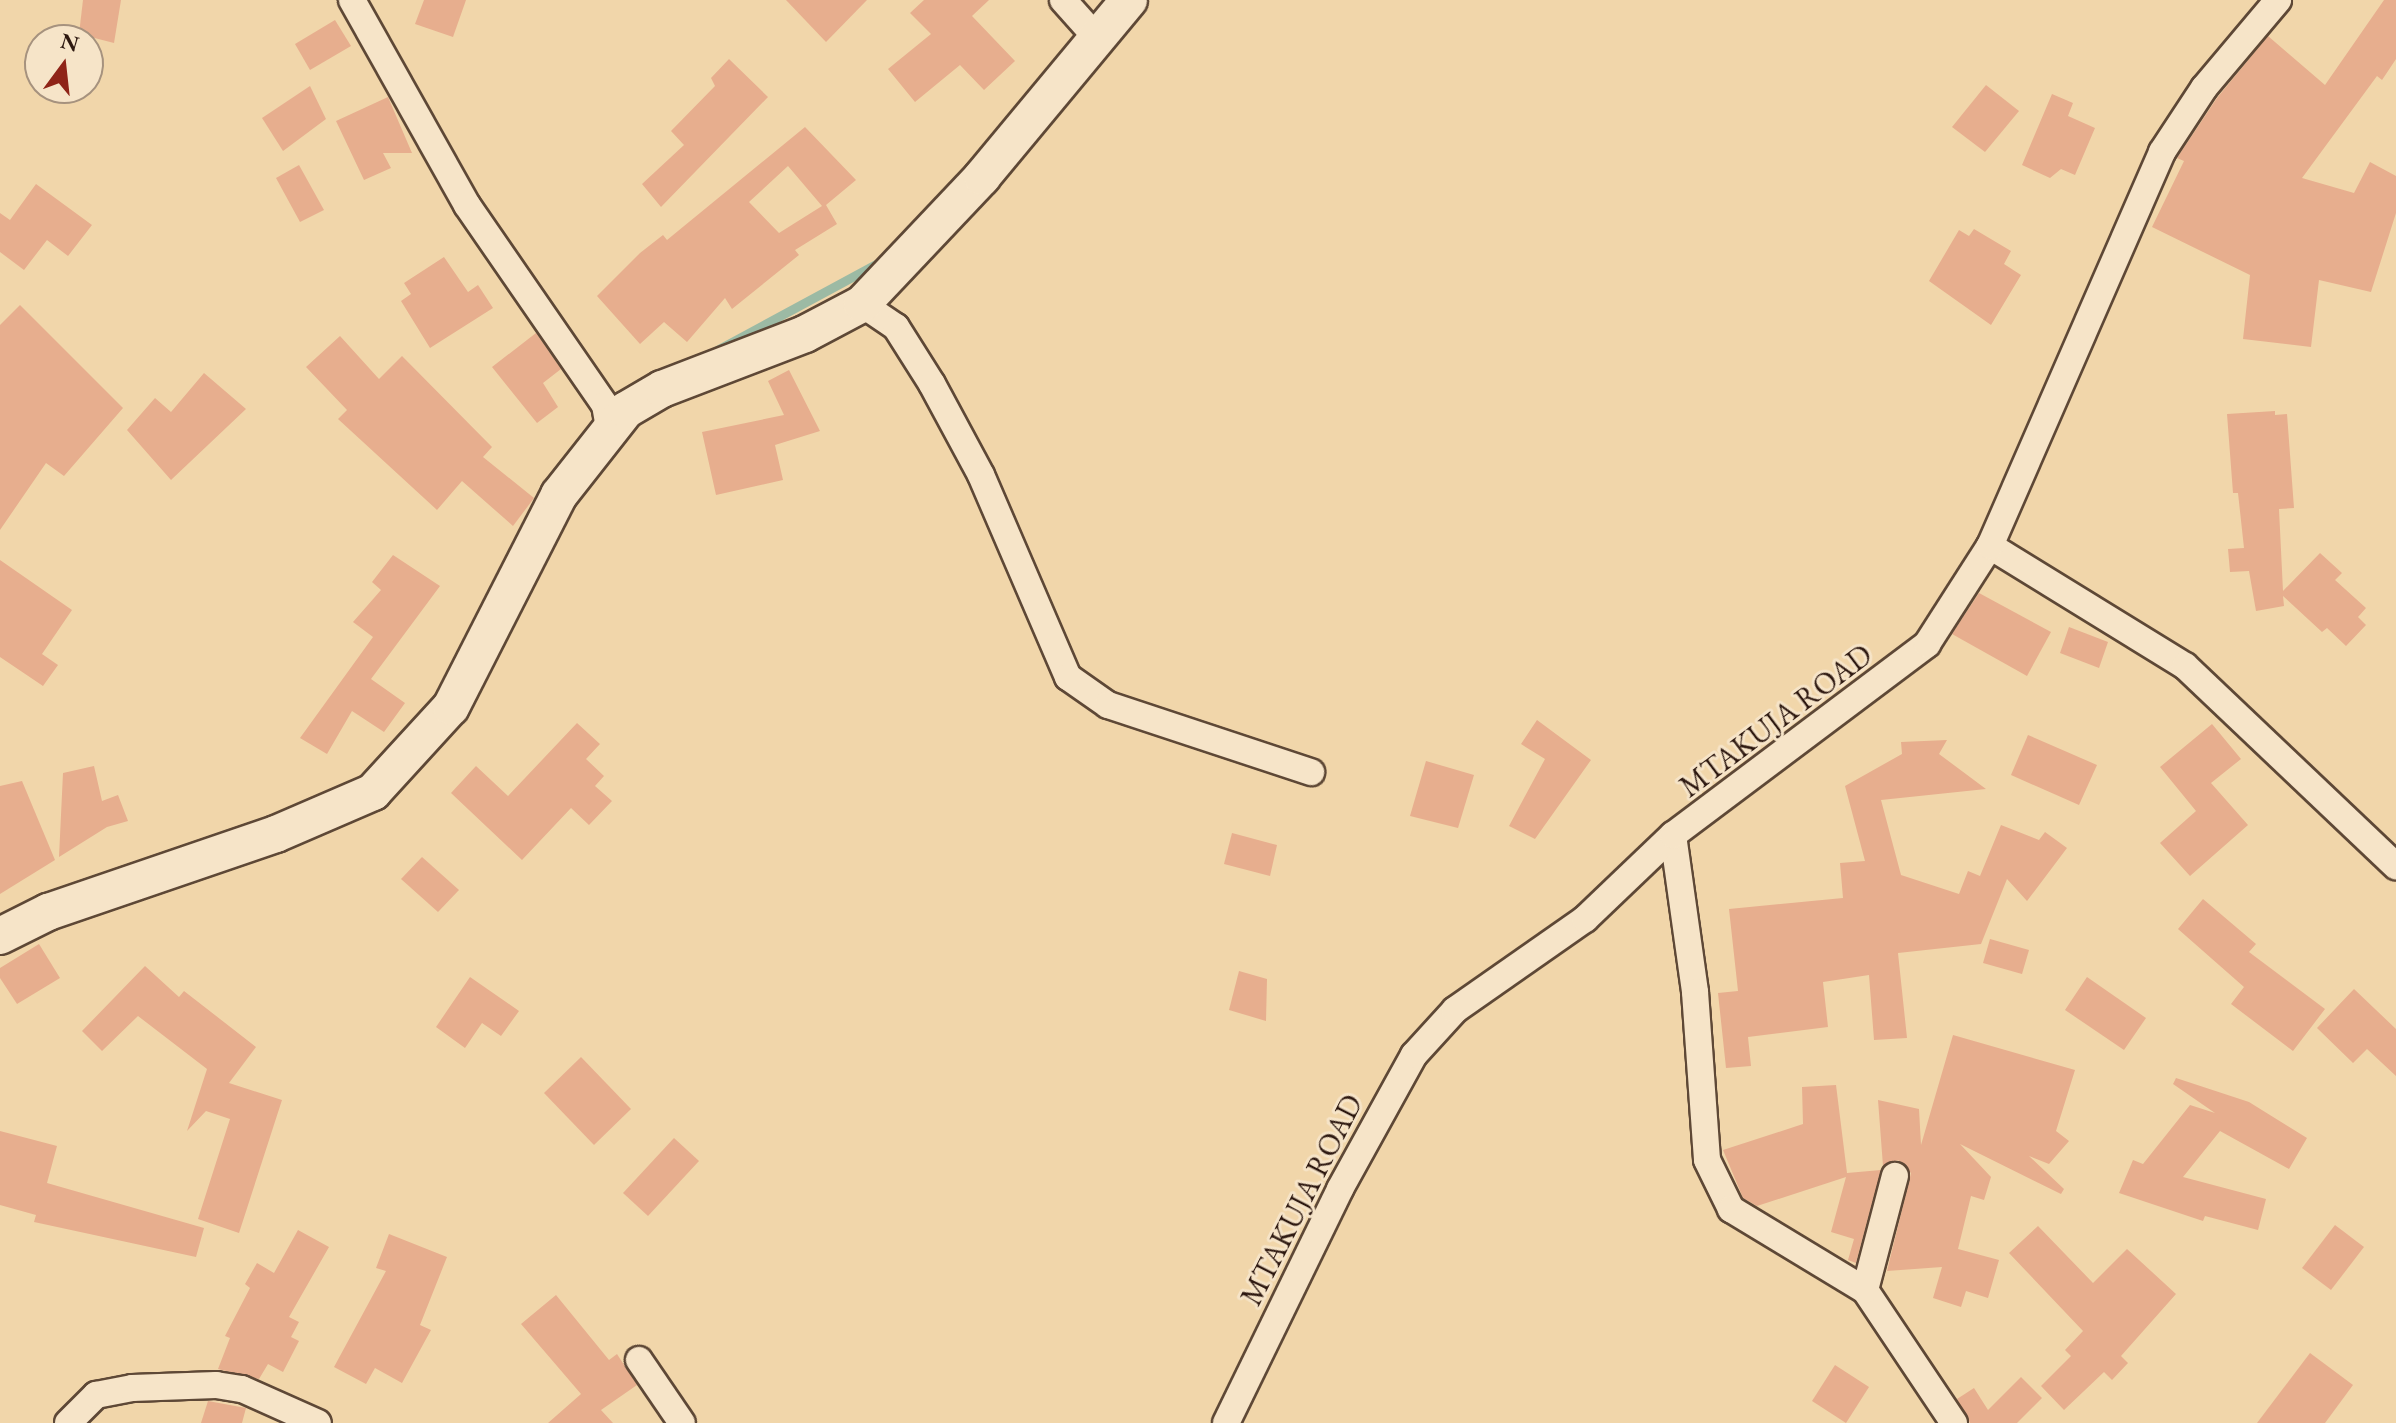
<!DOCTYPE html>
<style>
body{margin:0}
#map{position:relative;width:2396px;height:1423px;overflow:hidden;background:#f1d6aa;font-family:"EB Garamond",serif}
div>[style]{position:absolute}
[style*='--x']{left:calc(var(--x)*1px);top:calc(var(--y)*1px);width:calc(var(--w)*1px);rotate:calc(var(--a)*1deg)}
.stream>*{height:9px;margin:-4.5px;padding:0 4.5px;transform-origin:4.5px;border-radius:4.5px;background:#9cbaa4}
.building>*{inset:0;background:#e7ae8e}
.roads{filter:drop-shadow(2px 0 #5e4836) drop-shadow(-2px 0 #5e4836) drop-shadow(0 2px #5e4836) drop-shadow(0 -2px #5e4836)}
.street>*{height:26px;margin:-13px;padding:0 13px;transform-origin:13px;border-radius:13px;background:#f6e4c8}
.secondary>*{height:36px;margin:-18px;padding:0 18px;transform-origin:18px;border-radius:18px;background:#f6e4c8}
span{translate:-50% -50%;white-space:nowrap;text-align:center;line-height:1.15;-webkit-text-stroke:6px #f6e4c8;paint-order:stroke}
.street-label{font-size:30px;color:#2d1810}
.north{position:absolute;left:24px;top:24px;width:80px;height:80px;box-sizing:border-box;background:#f6e4c8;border:2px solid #a6927e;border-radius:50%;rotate:15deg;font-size:22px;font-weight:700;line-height:32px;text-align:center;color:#2d1810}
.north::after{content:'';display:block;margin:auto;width:28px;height:36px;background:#8f2418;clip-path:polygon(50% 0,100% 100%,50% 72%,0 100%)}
</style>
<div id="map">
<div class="stream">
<div style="--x:717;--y:350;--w:185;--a:-28.4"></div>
</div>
<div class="building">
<div style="clip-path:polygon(83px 0,121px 0,114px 43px,79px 34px)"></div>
<div style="clip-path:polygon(424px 0,466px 0,453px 37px,415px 24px)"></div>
<div style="clip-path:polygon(786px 0,867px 0,826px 42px)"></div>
<div style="clip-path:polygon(924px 0,989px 0,972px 16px,1015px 61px,984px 90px,960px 65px,915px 102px,888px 69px,931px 34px,910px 13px)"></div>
<div style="clip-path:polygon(2384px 0,2396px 0,2396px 59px,2382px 80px,2377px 76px,2302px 178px,2354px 193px,2370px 162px,2396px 176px,2396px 213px,2371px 292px,2319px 280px,2311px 347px,2243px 339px,2250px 275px,2152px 227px,2184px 161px,2177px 158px,2217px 98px,2268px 36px,2325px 85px)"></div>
<div style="clip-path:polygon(335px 20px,351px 46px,310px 70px,295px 44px)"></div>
<div style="clip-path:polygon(729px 59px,768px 97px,661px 207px,642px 184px,684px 145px,671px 131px,715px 86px,711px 78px)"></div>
<div style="clip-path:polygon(1986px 85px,2019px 111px,1985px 152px,1952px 127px)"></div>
<div style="clip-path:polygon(310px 86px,326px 119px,283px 151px,262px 118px)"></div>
<div style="clip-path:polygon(2052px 94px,2073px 103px,2068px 116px,2095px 128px,2075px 175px,2061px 169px,2050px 178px,2022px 165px)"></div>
<div style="clip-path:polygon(388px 97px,412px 153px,383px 153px,391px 168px,364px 180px,336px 121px)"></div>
<div style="clip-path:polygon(evenodd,805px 127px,856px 180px,826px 205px,837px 224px,795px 250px,799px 255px,732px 309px,725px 298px,687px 342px,664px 322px,640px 344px,597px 296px,640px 253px,663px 235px,667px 240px,805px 127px,788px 166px,822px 206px,779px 233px,749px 202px,788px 166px)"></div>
<div style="clip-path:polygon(299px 165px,324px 210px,300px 222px,276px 178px)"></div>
<div style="clip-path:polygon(36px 184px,92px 225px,68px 256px,47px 240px,24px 270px,0 252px,0 213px,10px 220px)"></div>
<div style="clip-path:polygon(1974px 229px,2011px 251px,2004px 264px,2021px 275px,1991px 325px,1929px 281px,1959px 230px,1969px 236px)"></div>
<div style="clip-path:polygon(444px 257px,468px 292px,478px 285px,493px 308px,430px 348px,401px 301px,411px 294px,404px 283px)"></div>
<div style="clip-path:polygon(20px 305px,123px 408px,64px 476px,46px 463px,0 530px,0 325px)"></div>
<div style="clip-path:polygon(536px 333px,561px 369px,543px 383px,558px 407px,537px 423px,492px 367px)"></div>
<div style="clip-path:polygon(340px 336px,379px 379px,402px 356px,492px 447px,483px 457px,534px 498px,513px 526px,462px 481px,437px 510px,338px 419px,347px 410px,306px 367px)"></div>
<div style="clip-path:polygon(789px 370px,820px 431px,775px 445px,783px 480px,716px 495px,702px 432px,784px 415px,768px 381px)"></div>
<div style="clip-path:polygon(204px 373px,246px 409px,171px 480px,127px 430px,155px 398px,171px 412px)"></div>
<div style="clip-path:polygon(2275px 411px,2275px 415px,2287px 414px,2294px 508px,2279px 509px,2283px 591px,2320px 553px,2342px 573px,2335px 580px,2366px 608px,2358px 617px,2366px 625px,2346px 646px,2327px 628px,2322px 632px,2283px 596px,2284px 606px,2256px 611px,2249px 571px,2230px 572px,2228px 549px,2244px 548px,2238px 493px,2233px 493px,2227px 414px)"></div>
<div style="clip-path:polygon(393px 555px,440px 586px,371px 679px,405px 703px,384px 732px,352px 711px,327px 754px,300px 738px,373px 637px,353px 622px,381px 590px,372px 582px)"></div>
<div style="clip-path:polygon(0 560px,72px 610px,42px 654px,58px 665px,43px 686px,0 657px)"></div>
<div style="clip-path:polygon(1979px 593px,2051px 632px,2027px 676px,1952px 634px)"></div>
<div style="clip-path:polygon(2069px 627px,2108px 642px,2099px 668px,2060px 653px)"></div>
<div style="clip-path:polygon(1537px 720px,1591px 760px,1535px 839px,1509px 826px,1545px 759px,1521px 744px)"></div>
<div style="clip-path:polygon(577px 723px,600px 744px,586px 759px,604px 776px,595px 786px,612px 801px,589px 825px,571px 808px,522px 860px,451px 793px,476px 766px,508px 796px)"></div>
<div style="clip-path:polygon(2212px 724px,2241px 759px,2211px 783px,2248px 825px,2190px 876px,2160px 843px,2196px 811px,2160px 767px)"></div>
<div style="clip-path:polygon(2028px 735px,2097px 765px,2079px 805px,2011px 775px)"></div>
<div style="clip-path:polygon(1947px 740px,1939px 754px,1986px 789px,1881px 800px,1901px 875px,1959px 894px,1968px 871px,1980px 876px,2001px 825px,2039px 840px,2045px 832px,2067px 848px,2027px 901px,2007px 879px,1981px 944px,1898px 953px,1907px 1038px,1874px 1040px,1869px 975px,1823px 982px,1828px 1027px,1748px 1037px,1751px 1066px,1726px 1068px,1718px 993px,1738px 991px,1729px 909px,1843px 898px,1840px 863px,1865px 861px,1845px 786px,1902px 754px,1901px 742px)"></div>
<div style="clip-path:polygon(1426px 761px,1474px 775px,1458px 828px,1410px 816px)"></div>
<div style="clip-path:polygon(94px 766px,102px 801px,118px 795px,128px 821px,107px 827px,59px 857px,63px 773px)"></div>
<div style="clip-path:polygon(22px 781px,55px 860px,0 894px,0 786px)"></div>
<div style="clip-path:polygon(1232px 833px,1277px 845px,1270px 876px,1224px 864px)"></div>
<div style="clip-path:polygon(422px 857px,459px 890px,438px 912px,401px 879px)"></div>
<div style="clip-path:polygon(2203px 899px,2256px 944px,2249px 952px,2325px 1009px,2293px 1051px,2231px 1004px,2244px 987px,2178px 929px)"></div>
<div style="clip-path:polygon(1990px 939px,2029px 950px,2022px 974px,1983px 963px)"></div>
<div style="clip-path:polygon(39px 944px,60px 978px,17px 1004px,0 978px,0 968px)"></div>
<div style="clip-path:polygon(145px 966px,179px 997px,184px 991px,256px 1047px,229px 1083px,282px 1100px,239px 1233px,198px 1219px,230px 1119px,206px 1111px,187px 1131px,207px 1069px,138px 1016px,102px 1051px,82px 1031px)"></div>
<div style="clip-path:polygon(1239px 971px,1267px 979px,1266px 1021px,1229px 1010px)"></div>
<div style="clip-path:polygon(470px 977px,519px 1011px,501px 1036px,482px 1023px,465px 1048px,436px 1027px)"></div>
<div style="clip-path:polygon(2087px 977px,2146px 1018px,2124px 1050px,2065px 1010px)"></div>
<div style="clip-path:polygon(2354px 989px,2396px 1029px,2396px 1076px,2367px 1049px,2353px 1063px,2317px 1028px)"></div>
<div style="clip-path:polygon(1953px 1035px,2075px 1070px,2056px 1131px,2069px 1141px,2049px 1164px,2029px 1156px,2064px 1189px,2061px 1194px,1960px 1144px,1991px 1177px,1984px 1200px,1971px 1196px,1958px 1249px,1999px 1260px,1988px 1298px,1966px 1291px,1961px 1307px,1933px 1298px,1942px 1267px,1887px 1271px,1911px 1173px,1898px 1160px,1883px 1166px,1878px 1100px,1919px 1109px,1921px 1145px)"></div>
<div style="clip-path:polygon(581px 1057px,631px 1109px,594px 1145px,544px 1093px)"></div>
<div style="clip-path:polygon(2176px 1078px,2249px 1102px,2307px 1138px,2289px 1169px,2220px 1131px,2183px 1177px,2266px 1199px,2258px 1230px,2205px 1216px,2203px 1221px,2119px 1193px,2133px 1160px,2143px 1164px,2190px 1105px,2215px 1113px,2173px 1084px)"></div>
<div style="clip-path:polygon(1836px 1085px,1847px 1173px,1881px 1170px,1856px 1263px,1848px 1260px,1854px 1239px,1831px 1232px,1846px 1177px,1757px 1206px,1743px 1198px,1723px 1150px,1803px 1124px,1802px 1087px)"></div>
<div style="clip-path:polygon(0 1131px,57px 1146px,47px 1183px,204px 1228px,196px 1257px,34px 1222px,36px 1215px,0 1205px)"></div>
<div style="clip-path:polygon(674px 1138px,699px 1161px,648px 1216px,623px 1193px)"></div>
<div style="clip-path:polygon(2335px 1225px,2364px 1247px,2331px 1290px,2302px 1268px)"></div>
<div style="clip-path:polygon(2038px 1226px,2093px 1283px,2127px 1249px,2176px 1294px,2121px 1356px,2128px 1363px,2112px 1380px,2104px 1372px,2064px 1410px,2041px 1386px,2071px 1356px,2065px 1350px,2083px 1331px,2009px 1253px)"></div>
<div style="clip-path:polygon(298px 1230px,329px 1247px,289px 1317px,299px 1322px,291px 1337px,299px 1341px,283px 1372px,268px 1364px,259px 1379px,218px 1369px,230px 1338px,225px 1336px,250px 1288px,245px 1284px,257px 1263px,274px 1273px)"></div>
<div style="clip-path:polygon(389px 1234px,447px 1257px,420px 1325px,431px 1330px,402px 1383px,375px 1368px,366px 1384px,334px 1367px,386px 1271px,376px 1268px)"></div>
<div style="clip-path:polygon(556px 1295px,609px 1360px,617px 1354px,637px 1385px,601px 1410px,613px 1423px,548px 1423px,581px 1394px,521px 1324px)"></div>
<div style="clip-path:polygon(2310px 1353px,2353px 1385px,2325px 1423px,2257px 1423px)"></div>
<div style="clip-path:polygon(1835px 1365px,1869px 1387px,1846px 1423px,1812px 1401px)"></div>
<div style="clip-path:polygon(2021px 1377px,2042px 1398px,2017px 1423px,1970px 1423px,1957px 1399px,1974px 1388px,1988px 1410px)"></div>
<div style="clip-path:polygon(208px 1401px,246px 1408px,242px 1423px,201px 1423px)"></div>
</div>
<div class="roads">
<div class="street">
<div style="--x:352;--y:0;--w:235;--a:60.7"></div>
<div style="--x:467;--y:205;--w:243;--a:55.4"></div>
<div style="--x:605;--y:405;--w:23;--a:80"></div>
<div style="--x:1063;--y:0;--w:51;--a:48.2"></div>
<div style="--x:862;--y:304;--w:41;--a:34.1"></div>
<div style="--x:896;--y:327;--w:67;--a:57.7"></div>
<div style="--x:932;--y:384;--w:103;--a:61.7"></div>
<div style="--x:981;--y:475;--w:220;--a:66.7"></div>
<div style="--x:1068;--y:677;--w:49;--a:35"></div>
<div style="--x:1108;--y:705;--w:214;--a:18.3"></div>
<div style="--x:1990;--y:546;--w:229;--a:31.6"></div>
<div style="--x:2185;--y:666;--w:291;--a:43.5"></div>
<div style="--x:1673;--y:835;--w:159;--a:82"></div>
<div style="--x:1695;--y:992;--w:168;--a:85.9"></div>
<div style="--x:1707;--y:1160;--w:55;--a:63.9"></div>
<div style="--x:1731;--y:1209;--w:157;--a:31.2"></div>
<div style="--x:1865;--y:1290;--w:160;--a:56.2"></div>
<div style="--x:1865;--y:1290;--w:118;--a:-75.3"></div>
<div style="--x:639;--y:1360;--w:76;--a:55.7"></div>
<div style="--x:68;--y:1423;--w:40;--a:-45"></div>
<div style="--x:96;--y:1395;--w:37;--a:-11"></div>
<div style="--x:132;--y:1388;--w:84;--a:-2"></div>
<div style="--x:216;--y:1385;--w:26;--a:9"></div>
<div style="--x:242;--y:1389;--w:83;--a:24.1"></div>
<div style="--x:1226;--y:1423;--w:260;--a:-64"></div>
<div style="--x:1340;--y:1189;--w:153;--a:-61.1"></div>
<div style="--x:1414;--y:1055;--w:61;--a:-47.7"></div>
<div style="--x:1455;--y:1010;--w:159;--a:-35"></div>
<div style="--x:1585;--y:919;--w:122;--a:-43.7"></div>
<div style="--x:1673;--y:835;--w:318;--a:-36.9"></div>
<div style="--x:1927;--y:644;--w:117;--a:-57.3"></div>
<div style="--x:1990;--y:546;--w:430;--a:-66.4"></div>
<div style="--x:2162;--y:152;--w:77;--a:-56.7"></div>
<div style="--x:2204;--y:88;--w:115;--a:-49.9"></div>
</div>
<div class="secondary">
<div style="--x:0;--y:936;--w:54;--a:-26.6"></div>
<div style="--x:48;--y:912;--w:241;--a:-18.9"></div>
<div style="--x:276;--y:834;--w:106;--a:-23.4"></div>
<div style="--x:373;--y:792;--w:115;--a:-47.5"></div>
<div style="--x:451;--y:707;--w:238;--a:-63"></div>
<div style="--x:559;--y:495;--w:108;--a:-51.8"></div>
<div style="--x:626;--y:410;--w:42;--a:-30.3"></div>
<div style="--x:662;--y:389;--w:153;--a:-21"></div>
<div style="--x:805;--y:334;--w:64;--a:-27.8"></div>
<div style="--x:862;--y:304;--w:175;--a:-46.6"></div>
<div style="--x:982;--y:177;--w:230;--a:-50.3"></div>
</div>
</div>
<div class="street-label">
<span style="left:1776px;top:721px;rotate:-37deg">MTAKUJA ROAD</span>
<span style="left:1302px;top:1200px;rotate:-63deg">MTAKUJA ROAD</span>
</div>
<div class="north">N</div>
</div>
